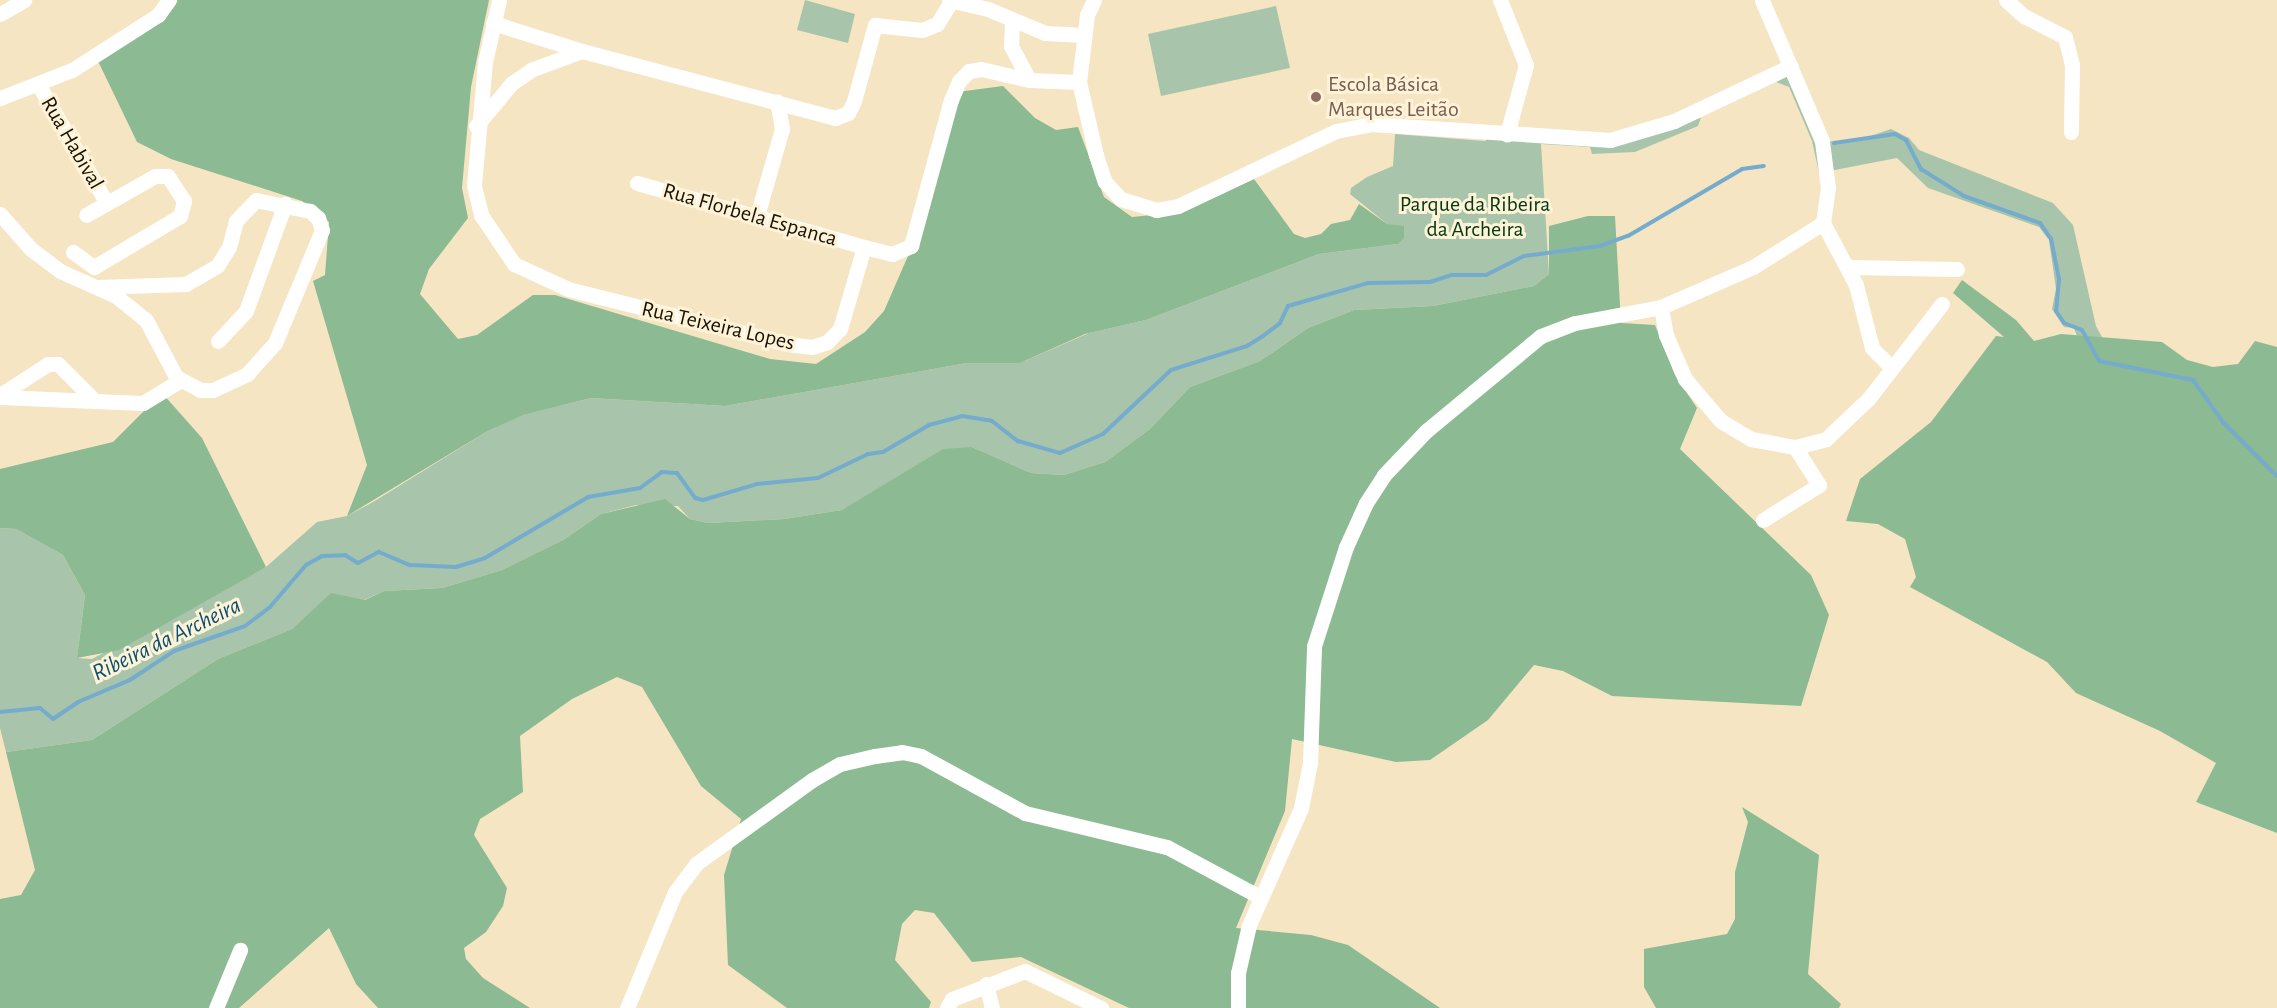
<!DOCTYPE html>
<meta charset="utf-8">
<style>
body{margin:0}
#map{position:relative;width:2277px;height:1008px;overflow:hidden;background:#f5e5c2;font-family:"Alegreya Sans",sans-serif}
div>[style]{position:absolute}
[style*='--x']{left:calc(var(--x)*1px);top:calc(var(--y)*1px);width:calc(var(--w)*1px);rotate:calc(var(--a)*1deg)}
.green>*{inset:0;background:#a8c5ab}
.forest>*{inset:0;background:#8cba92}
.stream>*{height:4px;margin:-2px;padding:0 2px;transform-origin:2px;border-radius:2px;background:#75abcd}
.minor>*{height:15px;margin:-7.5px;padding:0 7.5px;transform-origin:7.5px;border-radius:7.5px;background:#fff}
.dots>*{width:16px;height:16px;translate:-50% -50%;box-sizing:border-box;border:3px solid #fff3d7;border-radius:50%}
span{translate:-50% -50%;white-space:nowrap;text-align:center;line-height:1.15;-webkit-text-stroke:6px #fff3d7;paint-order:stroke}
.education-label{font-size:22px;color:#785e54}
.left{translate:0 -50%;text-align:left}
.street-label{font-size:22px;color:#191307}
.park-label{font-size:22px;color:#023914}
.water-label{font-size:24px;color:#0a5072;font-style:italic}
</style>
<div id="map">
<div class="green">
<div style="clip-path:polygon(805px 0,855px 14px,848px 43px,797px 30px)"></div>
<div style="clip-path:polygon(1276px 6px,1290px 68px,1161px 96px,1148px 34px)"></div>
<div style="clip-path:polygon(1786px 75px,1819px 142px,1859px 140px,1891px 129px,1909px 138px,1919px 150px,2053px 203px,2073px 225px,2096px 326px,2104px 341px,2277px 469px,2079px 342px,2074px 328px,2064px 327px,2052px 309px,2056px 289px,2049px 240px,2039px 227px,1928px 188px,1897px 158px,1819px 173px,1812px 141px,1789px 87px,1776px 82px,1701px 117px,1698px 126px,1635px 152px,1592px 154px,1590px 147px,1541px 144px,1549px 274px,1534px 286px,1433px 306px,1354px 310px,1308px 328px,1260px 361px,1190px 387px,1150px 429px,1105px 462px,1064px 475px,1031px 473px,972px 447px,842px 510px,784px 519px,708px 523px,690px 519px,678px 506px,636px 505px,601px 514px,563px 540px,502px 570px,442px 588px,384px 591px,364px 600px,331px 594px,292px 629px,218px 659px,92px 740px,6px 752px,0 728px,0 528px,16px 529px,63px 555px,85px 595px,77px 658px,92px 659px,266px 567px,317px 522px,347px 516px,373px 502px,486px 432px,522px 415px,591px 398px,725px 406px,967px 363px,1020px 363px,1089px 333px,1146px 320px,1319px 254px,1398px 244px,1387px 224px,1350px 194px,1351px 188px,1367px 177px,1393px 166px,1395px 134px,1485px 141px,1494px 133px,1611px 143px)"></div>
</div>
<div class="forest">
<div style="clip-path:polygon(174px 0,489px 0,471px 87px,462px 188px,468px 218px,429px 269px,420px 294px,458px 339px,477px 335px,533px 295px,555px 295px,770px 359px,816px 364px,865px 332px,884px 311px,918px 233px,957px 92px,1003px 86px,1035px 118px,1056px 130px,1078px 127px,1104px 197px,1132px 217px,1182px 212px,1254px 179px,1294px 234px,1305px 238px,1321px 234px,1331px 224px,1350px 220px,1359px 204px,1387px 224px,1404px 226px,1404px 238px,1398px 244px,1319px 254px,1146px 320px,1085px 334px,1020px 363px,967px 363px,725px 406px,591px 398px,523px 415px,486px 432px,347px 516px,367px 465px,313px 281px,325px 275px,329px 222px,302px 201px,171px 159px,137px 142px,97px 59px)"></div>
<div style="clip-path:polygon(1588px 216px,1615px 216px,1621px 323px,1655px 325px,1675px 375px,1697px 408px,1680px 449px,1811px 575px,1829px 615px,1801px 706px,1612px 696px,1563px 671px,1534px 665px,1488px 720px,1430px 760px,1396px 762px,1292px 739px,1285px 811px,1236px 928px,1311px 935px,1348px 945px,1440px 1008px,1129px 1008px,1021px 957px,972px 962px,934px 913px,915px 910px,902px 924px,895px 960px,931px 1002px,929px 1008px,787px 1008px,728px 965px,724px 875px,741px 819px,701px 786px,642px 687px,617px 677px,572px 699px,520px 736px,523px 792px,480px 819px,474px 835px,507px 888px,503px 906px,486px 932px,464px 948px,466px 959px,483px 978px,530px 1008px,378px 1008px,356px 984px,329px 928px,239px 1008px,0 1008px,0 899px,21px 895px,35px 870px,6px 752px,92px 740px,218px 659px,292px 629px,331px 593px,365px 600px,384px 591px,442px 588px,502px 570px,563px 540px,601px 514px,665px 499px,690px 519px,708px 523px,784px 519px,842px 510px,943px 449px,972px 447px,1031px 473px,1064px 475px,1105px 462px,1150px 429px,1190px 387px,1260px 361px,1308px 328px,1354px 310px,1433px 306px,1534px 286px,1549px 274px,1549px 226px)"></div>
<div style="clip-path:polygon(1962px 280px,2016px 320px,2034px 341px,2061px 334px,2162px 342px,2187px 360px,2213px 367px,2238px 364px,2255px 341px,2277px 347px,2277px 833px,2196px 802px,2216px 763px,2160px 731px,2076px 693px,2047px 662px,1910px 587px,1916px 577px,1905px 539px,1878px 524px,1846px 521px,1860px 479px,1931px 422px,1996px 336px,2004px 337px,1953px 293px)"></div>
<div style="clip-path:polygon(162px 393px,202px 438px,266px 567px,119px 650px,77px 658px,85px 595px,63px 555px,16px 529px,0 528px,0 469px,113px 442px)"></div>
<div style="clip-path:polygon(1742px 807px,1819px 855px,1808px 974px,1841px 1004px,1839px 1008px,1656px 1008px,1644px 987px,1644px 949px,1727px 934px,1735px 919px,1735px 872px,1748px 822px)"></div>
</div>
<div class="stream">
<div style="--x:1834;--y:143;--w:62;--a:-8.4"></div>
<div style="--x:1895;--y:134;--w:13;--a:29"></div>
<div style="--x:1906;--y:140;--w:33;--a:63"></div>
<div style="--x:1921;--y:169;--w:51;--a:32.1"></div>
<div style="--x:1964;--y:196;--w:81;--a:19.6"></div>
<div style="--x:2040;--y:223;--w:19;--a:55"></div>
<div style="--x:2051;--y:239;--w:41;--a:78.7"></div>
<div style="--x:2059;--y:279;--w:32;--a:95"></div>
<div style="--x:2056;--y:311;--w:14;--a:56"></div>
<div style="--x:2064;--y:323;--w:19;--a:21"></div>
<div style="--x:2082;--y:330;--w:35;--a:61"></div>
<div style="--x:2099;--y:361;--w:96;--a:11.4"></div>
<div style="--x:2193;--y:380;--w:52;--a:54.5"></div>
<div style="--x:2223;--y:422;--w:76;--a:45"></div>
<div style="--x:0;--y:712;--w:40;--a:-5.7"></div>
<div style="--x:40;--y:708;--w:17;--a:40"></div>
<div style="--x:53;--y:719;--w:30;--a:-34"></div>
<div style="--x:78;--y:702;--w:56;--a:-22.9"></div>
<div style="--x:130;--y:680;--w:53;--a:-33.4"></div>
<div style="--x:174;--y:651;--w:75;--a:-19.4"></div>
<div style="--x:245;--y:626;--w:31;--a:-37"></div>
<div style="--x:270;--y:607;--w:55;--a:-49.4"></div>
<div style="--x:306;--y:565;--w:18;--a:-29"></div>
<div style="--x:322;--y:556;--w:23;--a:-2"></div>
<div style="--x:345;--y:555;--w:15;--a:32"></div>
<div style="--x:358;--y:563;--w:24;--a:-28"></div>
<div style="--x:379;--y:552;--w:34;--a:23"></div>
<div style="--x:410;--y:565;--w:46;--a:2.5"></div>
<div style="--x:456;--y:567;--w:30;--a:-17"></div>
<div style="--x:485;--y:558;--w:120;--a:-30.6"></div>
<div style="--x:588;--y:497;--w:53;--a:-9.8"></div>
<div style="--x:640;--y:488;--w:27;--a:-36"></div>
<div style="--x:662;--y:472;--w:15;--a:4"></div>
<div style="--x:677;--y:473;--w:31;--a:54"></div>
<div style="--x:695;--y:498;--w:8;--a:14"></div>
<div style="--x:703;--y:500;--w:56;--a:-16.5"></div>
<div style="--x:757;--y:484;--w:61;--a:-5.6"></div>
<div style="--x:818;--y:478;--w:55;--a:-25.6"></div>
<div style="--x:868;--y:454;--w:15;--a:-8"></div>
<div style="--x:883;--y:452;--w:53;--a:-30.4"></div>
<div style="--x:929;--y:425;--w:34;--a:-15"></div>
<div style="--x:962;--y:416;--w:30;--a:9"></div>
<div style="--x:992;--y:421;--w:33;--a:38"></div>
<div style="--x:1018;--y:441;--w:44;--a:15.9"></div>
<div style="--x:1060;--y:453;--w:47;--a:-23.8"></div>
<div style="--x:1103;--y:434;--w:93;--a:-43.3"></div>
<div style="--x:1171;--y:370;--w:80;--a:-17.5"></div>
<div style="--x:1247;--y:346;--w:19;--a:-32"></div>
<div style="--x:1263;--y:336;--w:21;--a:-37"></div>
<div style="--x:1280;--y:323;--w:19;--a:-65"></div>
<div style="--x:1288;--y:306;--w:83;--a:-16"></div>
<div style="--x:1368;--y:283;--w:62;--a:-0.9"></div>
<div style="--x:1430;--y:282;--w:23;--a:-18"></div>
<div style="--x:1452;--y:275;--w:34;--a:0"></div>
<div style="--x:1486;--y:275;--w:42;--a:-26.6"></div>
<div style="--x:1524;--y:256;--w:77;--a:-7.5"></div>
<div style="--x:1600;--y:246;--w:30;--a:-20"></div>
<div style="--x:1628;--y:236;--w:132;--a:-30.4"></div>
<div style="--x:1742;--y:169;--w:22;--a:-8"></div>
</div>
<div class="minor">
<div style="--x:499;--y:0;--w:64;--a:102.7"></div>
<div style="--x:485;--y:62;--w:124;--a:95.1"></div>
<div style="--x:474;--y:186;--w:30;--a:76"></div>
<div style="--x:481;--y:215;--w:59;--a:56"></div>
<div style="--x:514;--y:264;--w:60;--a:24.8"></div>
<div style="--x:568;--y:289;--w:226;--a:14.1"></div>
<div style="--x:787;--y:344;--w:25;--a:7"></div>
<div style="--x:812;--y:347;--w:16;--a:-18"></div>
<div style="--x:827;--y:342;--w:18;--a:-45"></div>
<div style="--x:840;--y:329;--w:85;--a:-73.7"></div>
<div style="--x:864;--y:247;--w:29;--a:14"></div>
<div style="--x:892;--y:254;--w:21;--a:-23"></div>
<div style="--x:911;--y:246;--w:151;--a:-74.7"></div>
<div style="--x:951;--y:100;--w:21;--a:-67"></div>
<div style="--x:959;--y:81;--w:14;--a:-45"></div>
<div style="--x:969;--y:71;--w:12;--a:-9"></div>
<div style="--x:981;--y:69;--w:49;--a:12.9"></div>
<div style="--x:1029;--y:80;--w:50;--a:2.3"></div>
<div style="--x:949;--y:0;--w:40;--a:13"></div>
<div style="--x:988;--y:9;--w:62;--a:22.8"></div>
<div style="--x:1045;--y:33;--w:39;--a:3"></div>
<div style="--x:1094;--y:0;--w:17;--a:115"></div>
<div style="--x:1087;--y:15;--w:67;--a:96.8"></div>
<div style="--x:1079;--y:82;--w:75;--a:76.9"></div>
<div style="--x:1096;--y:155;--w:28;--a:72"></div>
<div style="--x:1105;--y:182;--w:23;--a:47"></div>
<div style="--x:1121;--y:199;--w:37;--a:17"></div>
<div style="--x:1156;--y:210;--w:22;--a:-10"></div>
<div style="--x:1178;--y:206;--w:175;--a:-25.4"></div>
<div style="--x:1336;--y:131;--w:36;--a:-11"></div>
<div style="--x:1371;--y:124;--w:240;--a:3.8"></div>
<div style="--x:1610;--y:140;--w:67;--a:-16.5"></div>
<div style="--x:1674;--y:121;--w:129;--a:-25.2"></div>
<div style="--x:1500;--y:0;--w:70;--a:68.2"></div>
<div style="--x:1526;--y:65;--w:72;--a:105.4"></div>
<div style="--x:2006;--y:0;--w:24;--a:42"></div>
<div style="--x:2024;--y:16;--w:46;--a:27.1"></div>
<div style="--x:2065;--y:37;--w:29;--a:76"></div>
<div style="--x:2072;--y:65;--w:67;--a:90.9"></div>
<div style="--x:0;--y:14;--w:28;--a:-30"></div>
<div style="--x:1012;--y:20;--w:26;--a:92"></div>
<div style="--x:1011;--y:46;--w:38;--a:62"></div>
<div style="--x:493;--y:23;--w:93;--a:17.5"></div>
<div style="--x:38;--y:84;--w:136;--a:60"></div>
<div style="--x:0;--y:98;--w:77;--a:-21.3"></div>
<div style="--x:72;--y:70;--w:102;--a:-32.6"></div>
<div style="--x:158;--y:15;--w:19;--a:-54"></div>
<div style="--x:476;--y:126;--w:56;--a:-50.1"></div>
<div style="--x:512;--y:83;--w:25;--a:-34"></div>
<div style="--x:533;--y:69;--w:52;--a:-20.2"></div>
<div style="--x:582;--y:51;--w:262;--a:14.8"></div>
<div style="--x:835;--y:118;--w:14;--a:-21"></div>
<div style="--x:848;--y:113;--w:13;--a:-63"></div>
<div style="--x:854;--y:101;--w:79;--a:-74.6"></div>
<div style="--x:875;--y:25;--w:47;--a:6.1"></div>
<div style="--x:922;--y:30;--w:16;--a:-22"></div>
<div style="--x:937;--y:24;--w:25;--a:-58"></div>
<div style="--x:637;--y:183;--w:236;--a:15.7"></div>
<div style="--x:0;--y:214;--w:47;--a:48.5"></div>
<div style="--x:31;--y:249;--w:36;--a:37"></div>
<div style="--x:60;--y:271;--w:61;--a:24.1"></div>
<div style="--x:116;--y:296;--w:38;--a:39"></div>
<div style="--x:146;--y:320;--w:64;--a:62.2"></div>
<div style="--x:176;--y:377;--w:27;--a:28"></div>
<div style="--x:200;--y:390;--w:13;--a:0"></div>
<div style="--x:213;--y:390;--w:38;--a:-25"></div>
<div style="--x:247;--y:374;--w:42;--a:-47.9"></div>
<div style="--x:275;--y:343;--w:122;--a:-67.4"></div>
<div style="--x:322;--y:230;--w:13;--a:-108"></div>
<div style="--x:318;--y:218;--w:11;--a:-139"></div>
<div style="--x:310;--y:211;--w:55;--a:-168.5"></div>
<div style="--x:256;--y:200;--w:29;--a:134"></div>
<div style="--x:236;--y:221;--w:27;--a:105"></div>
<div style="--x:229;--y:247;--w:22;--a:122"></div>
<div style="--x:217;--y:266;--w:36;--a:150"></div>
<div style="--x:186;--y:284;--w:89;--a:178.1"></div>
<div style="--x:757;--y:216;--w:91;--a:-74"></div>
<div style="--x:782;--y:129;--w:28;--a:-100"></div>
<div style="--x:1823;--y:223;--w:70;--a:62"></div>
<div style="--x:1856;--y:285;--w:65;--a:75.7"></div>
<div style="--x:1872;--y:348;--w:27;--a:45"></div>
<div style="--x:73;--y:252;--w:26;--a:36"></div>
<div style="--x:94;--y:267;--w:100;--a:-30.7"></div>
<div style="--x:180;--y:216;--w:16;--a:-75"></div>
<div style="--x:184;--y:201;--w:30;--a:-123"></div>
<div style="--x:168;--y:176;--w:13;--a:180"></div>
<div style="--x:155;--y:176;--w:79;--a:150.5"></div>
<div style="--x:1848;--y:267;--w:109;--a:1.1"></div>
<div style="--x:1661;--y:307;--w:28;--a:80"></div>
<div style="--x:1666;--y:335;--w:48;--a:66.6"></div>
<div style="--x:1685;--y:379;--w:55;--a:49.4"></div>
<div style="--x:1721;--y:421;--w:35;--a:31"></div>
<div style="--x:1751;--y:439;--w:45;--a:10.3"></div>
<div style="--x:1795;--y:447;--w:32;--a:-14"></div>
<div style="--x:1826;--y:439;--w:59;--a:-43.6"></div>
<div style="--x:1869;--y:398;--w:119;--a:-52.2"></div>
<div style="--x:218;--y:341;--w:41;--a:-47"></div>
<div style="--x:246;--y:311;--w:114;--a:-70"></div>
<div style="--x:0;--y:395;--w:57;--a:-32.9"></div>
<div style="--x:48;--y:364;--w:10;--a:0"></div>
<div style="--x:58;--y:364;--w:52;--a:45"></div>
<div style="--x:0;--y:397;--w:143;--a:2.4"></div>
<div style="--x:143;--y:403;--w:44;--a:-31.2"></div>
<div style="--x:1763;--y:520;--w:66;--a:-32"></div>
<div style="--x:1819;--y:485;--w:45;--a:-122.3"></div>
<div style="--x:986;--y:984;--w:25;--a:76"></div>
<div style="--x:216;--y:1008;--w:63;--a:-67.5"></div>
<div style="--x:627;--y:1008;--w:126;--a:-67.5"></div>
<div style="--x:675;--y:892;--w:36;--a:-53"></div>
<div style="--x:697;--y:863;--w:142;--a:-35.8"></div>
<div style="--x:812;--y:780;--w:32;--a:-30"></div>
<div style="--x:840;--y:764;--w:36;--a:-13"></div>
<div style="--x:875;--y:756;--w:27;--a:-8"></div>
<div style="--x:902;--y:752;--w:19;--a:12"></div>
<div style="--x:921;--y:756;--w:119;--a:28.7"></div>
<div style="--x:1025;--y:813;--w:146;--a:13.5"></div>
<div style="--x:1167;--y:847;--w:106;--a:28.3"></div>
<div style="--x:947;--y:1008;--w:10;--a:-61"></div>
<div style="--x:952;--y:999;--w:78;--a:-21"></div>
<div style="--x:1025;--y:971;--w:85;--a:26"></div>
<div style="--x:1238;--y:1008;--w:35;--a:-90"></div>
<div style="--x:1238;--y:973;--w:49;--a:-77.1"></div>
<div style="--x:1249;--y:925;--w:128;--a:-66"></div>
<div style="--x:1301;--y:808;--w:46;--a:-78.7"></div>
<div style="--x:1310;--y:763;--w:117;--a:-88"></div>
<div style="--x:1314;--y:646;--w:104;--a:-72.1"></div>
<div style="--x:1346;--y:547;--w:48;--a:-65.6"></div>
<div style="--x:1366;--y:503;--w:33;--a:-57"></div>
<div style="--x:1384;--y:475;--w:61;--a:-46.3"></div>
<div style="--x:1426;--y:431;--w:149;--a:-39.6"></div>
<div style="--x:1541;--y:336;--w:36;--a:-21"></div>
<div style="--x:1575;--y:323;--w:87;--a:-10.5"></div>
<div style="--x:1661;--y:307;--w:100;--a:-23.5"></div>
<div style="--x:1753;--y:267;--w:83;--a:-32.2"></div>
<div style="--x:1823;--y:223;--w:35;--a:-82"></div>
<div style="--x:1828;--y:188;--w:47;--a:-97.3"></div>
<div style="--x:1822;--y:141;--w:153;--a:-113.1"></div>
</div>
<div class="dots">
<div style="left:1316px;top:97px;background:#8d6e63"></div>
</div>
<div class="education-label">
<span class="left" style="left:1328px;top:97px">Escola Básica<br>Marques Leitão</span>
</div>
<div class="street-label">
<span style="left:72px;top:143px;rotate:60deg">Rua Habival</span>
<span style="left:750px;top:215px;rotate:16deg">Rua Florbela Espanca</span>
<span style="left:718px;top:326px;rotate:13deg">Rua Teixeira Lopes</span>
</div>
<div class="park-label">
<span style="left:1475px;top:217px">Parque da Ribeira<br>da Archeira</span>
</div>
<div class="water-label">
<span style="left:167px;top:640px;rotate:-26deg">Ribeira da Archeira</span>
</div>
</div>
